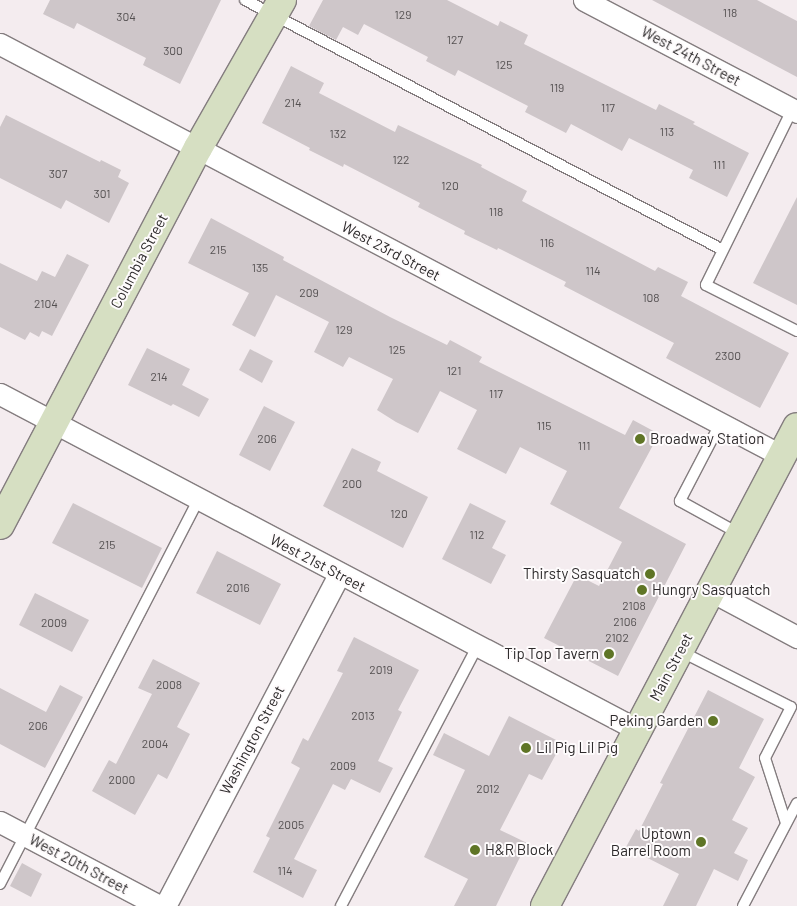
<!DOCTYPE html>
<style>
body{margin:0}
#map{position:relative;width:797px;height:906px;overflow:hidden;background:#f4ecef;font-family:Barlow,sans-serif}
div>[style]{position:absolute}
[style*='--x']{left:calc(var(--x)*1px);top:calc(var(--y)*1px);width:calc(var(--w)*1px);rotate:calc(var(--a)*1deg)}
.building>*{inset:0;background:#cec6c9}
.roads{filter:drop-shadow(1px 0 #847d7f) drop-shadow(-1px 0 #847d7f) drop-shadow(0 1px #847d7f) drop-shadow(0 -1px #847d7f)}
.lane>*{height:10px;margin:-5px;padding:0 5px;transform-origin:5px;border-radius:5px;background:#fff}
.street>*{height:21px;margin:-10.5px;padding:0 10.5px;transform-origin:10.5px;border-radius:10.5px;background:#fff}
.secondary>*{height:28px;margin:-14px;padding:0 14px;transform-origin:14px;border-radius:14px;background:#d6dfc2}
.dots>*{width:14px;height:14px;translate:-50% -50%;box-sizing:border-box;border:2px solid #fefbfc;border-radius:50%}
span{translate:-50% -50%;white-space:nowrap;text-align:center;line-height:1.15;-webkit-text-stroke:4px #fefbfc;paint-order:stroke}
.number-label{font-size:12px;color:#555152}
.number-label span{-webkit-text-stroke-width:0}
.street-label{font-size:15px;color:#2d2a2b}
.poi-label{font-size:15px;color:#2d2a2b}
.left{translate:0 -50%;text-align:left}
.right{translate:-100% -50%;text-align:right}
</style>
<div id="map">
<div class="building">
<div style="clip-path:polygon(50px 0,221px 0,180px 84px,143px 65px,146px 58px,77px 23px,74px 29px,43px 14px)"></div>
<div style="clip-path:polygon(323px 0,447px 0,498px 26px,500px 21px,528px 35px,524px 44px,656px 110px,659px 104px,695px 122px,693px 124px,749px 153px,727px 197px,689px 178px,693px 170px,629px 138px,622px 151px,571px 124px,566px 133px,525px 112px,528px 106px,458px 70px,455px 76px,426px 61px,428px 57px,364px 24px,358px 35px,343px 27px,336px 40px,309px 26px)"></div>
<div style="clip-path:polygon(652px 0,757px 0,797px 21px,797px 77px)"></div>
<div style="clip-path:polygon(291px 66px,324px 83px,319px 93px,395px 132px,398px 125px,482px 165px,481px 167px,527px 191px,522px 201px,655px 271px,658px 267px,688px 282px,681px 296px,789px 353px,760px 408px,666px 358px,674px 343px,564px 286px,566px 282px,498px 248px,497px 250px,464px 234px,465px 231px,418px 207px,420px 203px,344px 164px,343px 167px,309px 150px,310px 148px,262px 123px)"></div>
<div style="clip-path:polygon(6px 115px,100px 162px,101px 160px,121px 170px,118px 177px,129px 183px,109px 223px,66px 200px,61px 209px,0 178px,0 127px)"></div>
<div style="clip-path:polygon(797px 197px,797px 305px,753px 283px)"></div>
<div style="clip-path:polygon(211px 218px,284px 257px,283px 260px,390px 317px,447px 345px,450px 340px,482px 357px,479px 362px,625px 435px,633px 420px,659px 434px,619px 508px,686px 544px,618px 676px,544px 638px,577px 575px,599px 586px,622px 542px,550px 504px,567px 471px,520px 447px,506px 474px,457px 449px,477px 410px,440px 391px,418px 433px,396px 422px,377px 410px,393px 379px,349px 357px,343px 367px,314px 352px,329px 322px,276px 295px,255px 337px,232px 325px,249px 293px,188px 263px)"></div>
<div style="clip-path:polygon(67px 254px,89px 265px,52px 336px,42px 331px,39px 337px,30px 332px,25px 340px,0 327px,0 263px,37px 281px,42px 271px,55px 277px)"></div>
<div style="clip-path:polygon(147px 348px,190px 369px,182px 385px,209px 399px,199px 417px,173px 404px,171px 406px,128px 385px)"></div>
<div style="clip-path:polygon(250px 349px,273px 361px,262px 383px,239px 370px)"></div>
<div style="clip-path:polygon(264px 406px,295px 422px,270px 471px,239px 455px)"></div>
<div style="clip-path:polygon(352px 448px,381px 462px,377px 471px,428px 497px,403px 548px,323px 506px)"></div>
<div style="clip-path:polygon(73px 503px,162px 548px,142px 588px,52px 543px)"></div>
<div style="clip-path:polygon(470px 503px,506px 521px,492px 548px,506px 555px,491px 584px,442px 559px)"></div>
<div style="clip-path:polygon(217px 551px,281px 584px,260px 625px,196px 593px)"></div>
<div style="clip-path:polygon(35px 593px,89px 620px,72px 652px,19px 625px)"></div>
<div style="clip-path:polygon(354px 637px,419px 670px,398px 710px,402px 712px,378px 761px,393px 768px,380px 793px,351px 779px,345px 790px,333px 784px,294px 859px,317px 870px,303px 898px,253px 872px,270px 838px,266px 836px,300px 768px,291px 763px,303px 738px,308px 741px,343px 673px,337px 671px)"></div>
<div style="clip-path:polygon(153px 659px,200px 683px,177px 727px,190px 734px,167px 779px,158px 774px,135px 815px,92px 791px,109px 760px,116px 764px,152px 694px,138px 688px)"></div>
<div style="clip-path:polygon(60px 685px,83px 697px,45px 768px,0 744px,0 688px,46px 712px)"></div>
<div style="clip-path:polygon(708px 690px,764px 719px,739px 768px,755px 777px,732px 820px,748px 828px,734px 853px,748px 860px,738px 881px,714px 869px,696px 906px,663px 906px,679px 874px,626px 847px,636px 829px,639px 831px,663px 784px,660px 783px)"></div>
<div style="clip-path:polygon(509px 716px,562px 743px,542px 780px,529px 774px,500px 830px,527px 843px,496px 906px,454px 906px,468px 879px,424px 857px,465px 770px,433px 755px,444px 733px,489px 756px)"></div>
<div style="clip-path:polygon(22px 863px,42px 874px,31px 897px,10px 886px)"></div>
</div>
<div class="roads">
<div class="lane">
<div style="--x:245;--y:0;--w:539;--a:27.61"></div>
<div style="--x:792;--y:110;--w:195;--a:116.2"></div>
<div style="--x:706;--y:285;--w:102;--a:26.8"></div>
<div style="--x:720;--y:424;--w:87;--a:117.5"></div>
<div style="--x:680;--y:501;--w:68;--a:28.8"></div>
<div style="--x:680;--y:651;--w:124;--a:26.8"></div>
<div style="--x:791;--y:707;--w:57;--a:117"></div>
<div style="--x:765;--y:758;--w:68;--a:72.1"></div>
<div style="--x:0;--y:884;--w:434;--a:-62.7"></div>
<div style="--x:341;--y:906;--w:293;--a:-62.3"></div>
<div style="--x:743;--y:906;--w:116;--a:-62.3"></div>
</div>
<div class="street">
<div style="--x:584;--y:0;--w:241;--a:27.7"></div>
<div style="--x:0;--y:44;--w:884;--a:27.78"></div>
<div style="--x:0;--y:394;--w:721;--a:27.77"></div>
<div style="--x:711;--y:591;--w:98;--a:28.1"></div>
<div style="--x:0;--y:822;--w:180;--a:27.8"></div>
<div style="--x:165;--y:906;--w:375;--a:-62.3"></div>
</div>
<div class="secondary">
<div style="--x:0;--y:525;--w:426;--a:-62.3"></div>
<div style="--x:198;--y:148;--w:170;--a:-60.4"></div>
<div style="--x:545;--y:906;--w:541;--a:-62.25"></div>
</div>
</div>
<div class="dots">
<div style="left:640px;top:439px;background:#5f7526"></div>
<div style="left:650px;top:574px;background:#5f7526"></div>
<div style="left:642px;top:590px;background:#5f7526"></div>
<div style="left:609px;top:654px;background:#5f7526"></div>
<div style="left:713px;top:721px;background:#5f7526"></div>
<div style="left:526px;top:748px;background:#5f7526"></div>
<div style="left:701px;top:842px;background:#5f7526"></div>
<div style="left:475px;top:850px;background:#5f7526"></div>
</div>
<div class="number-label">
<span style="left:730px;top:13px">118</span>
<span style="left:403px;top:15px">129</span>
<span style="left:126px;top:17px">304</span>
<span style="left:455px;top:40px">127</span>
<span style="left:173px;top:51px">300</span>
<span style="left:504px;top:65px">125</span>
<span style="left:557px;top:88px">119</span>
<span style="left:293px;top:103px">214</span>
<span style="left:608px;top:108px">117</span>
<span style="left:667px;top:132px">113</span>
<span style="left:338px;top:134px">132</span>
<span style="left:401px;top:160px">122</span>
<span style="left:719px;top:165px">111</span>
<span style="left:58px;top:174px">307</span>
<span style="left:450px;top:186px">120</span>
<span style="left:102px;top:194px">301</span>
<span style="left:496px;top:212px">118</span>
<span style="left:547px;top:243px">116</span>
<span style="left:218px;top:250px">215</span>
<span style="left:260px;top:268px">135</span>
<span style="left:593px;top:271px">114</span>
<span style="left:309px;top:293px">209</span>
<span style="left:651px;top:298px">108</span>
<span style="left:46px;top:304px">2104</span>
<span style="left:344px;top:330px">129</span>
<span style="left:397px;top:350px">125</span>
<span style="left:728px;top:356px">2300</span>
<span style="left:454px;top:371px">121</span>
<span style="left:159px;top:377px">214</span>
<span style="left:496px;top:394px">117</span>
<span style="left:544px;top:426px">115</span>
<span style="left:267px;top:439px">206</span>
<span style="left:584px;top:446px">111</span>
<span style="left:352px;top:484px">200</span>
<span style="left:399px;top:514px">120</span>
<span style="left:477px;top:535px">112</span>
<span style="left:107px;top:545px">215</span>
<span style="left:238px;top:588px">2016</span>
<span style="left:634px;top:606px">2108</span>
<span style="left:625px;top:622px">2106</span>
<span style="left:54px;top:623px">2009</span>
<span style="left:617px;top:638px">2102</span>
<span style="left:381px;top:670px">2019</span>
<span style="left:169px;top:685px">2008</span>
<span style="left:363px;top:716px">2013</span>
<span style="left:38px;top:726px">206</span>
<span style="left:155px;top:744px">2004</span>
<span style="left:343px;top:766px">2009</span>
<span style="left:122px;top:780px">2000</span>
<span style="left:488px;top:789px">2012</span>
<span style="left:291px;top:825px">2005</span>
<span style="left:285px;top:871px">114</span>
</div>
<div class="street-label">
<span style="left:691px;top:56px;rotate:28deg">West 24th Street</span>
<span style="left:391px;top:251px;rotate:28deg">West 23rd Street</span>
<span style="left:139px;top:261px;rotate:-62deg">Columbia Street</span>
<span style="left:318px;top:563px;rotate:28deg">West 21st Street</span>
<span style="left:671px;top:667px;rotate:-62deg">Main Street</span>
<span style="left:252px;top:740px;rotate:-62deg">Washington Street</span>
<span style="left:79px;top:864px;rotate:28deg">West 20th Street</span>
</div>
<div class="poi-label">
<span class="left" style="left:650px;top:439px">Broadway Station</span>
<span class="right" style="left:640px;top:574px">Thirsty Sasquatch</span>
<span class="left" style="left:652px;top:590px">Hungry Sasquatch</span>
<span class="right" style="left:599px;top:654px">Tip Top Tavern</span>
<span class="right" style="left:703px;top:721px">Peking Garden</span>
<span class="left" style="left:536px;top:748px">Lil Pig Lil Pig</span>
<span class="right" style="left:691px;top:842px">Uptown<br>Barrel Room</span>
<span class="left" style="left:485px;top:850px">H&amp;R Block</span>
</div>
</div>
